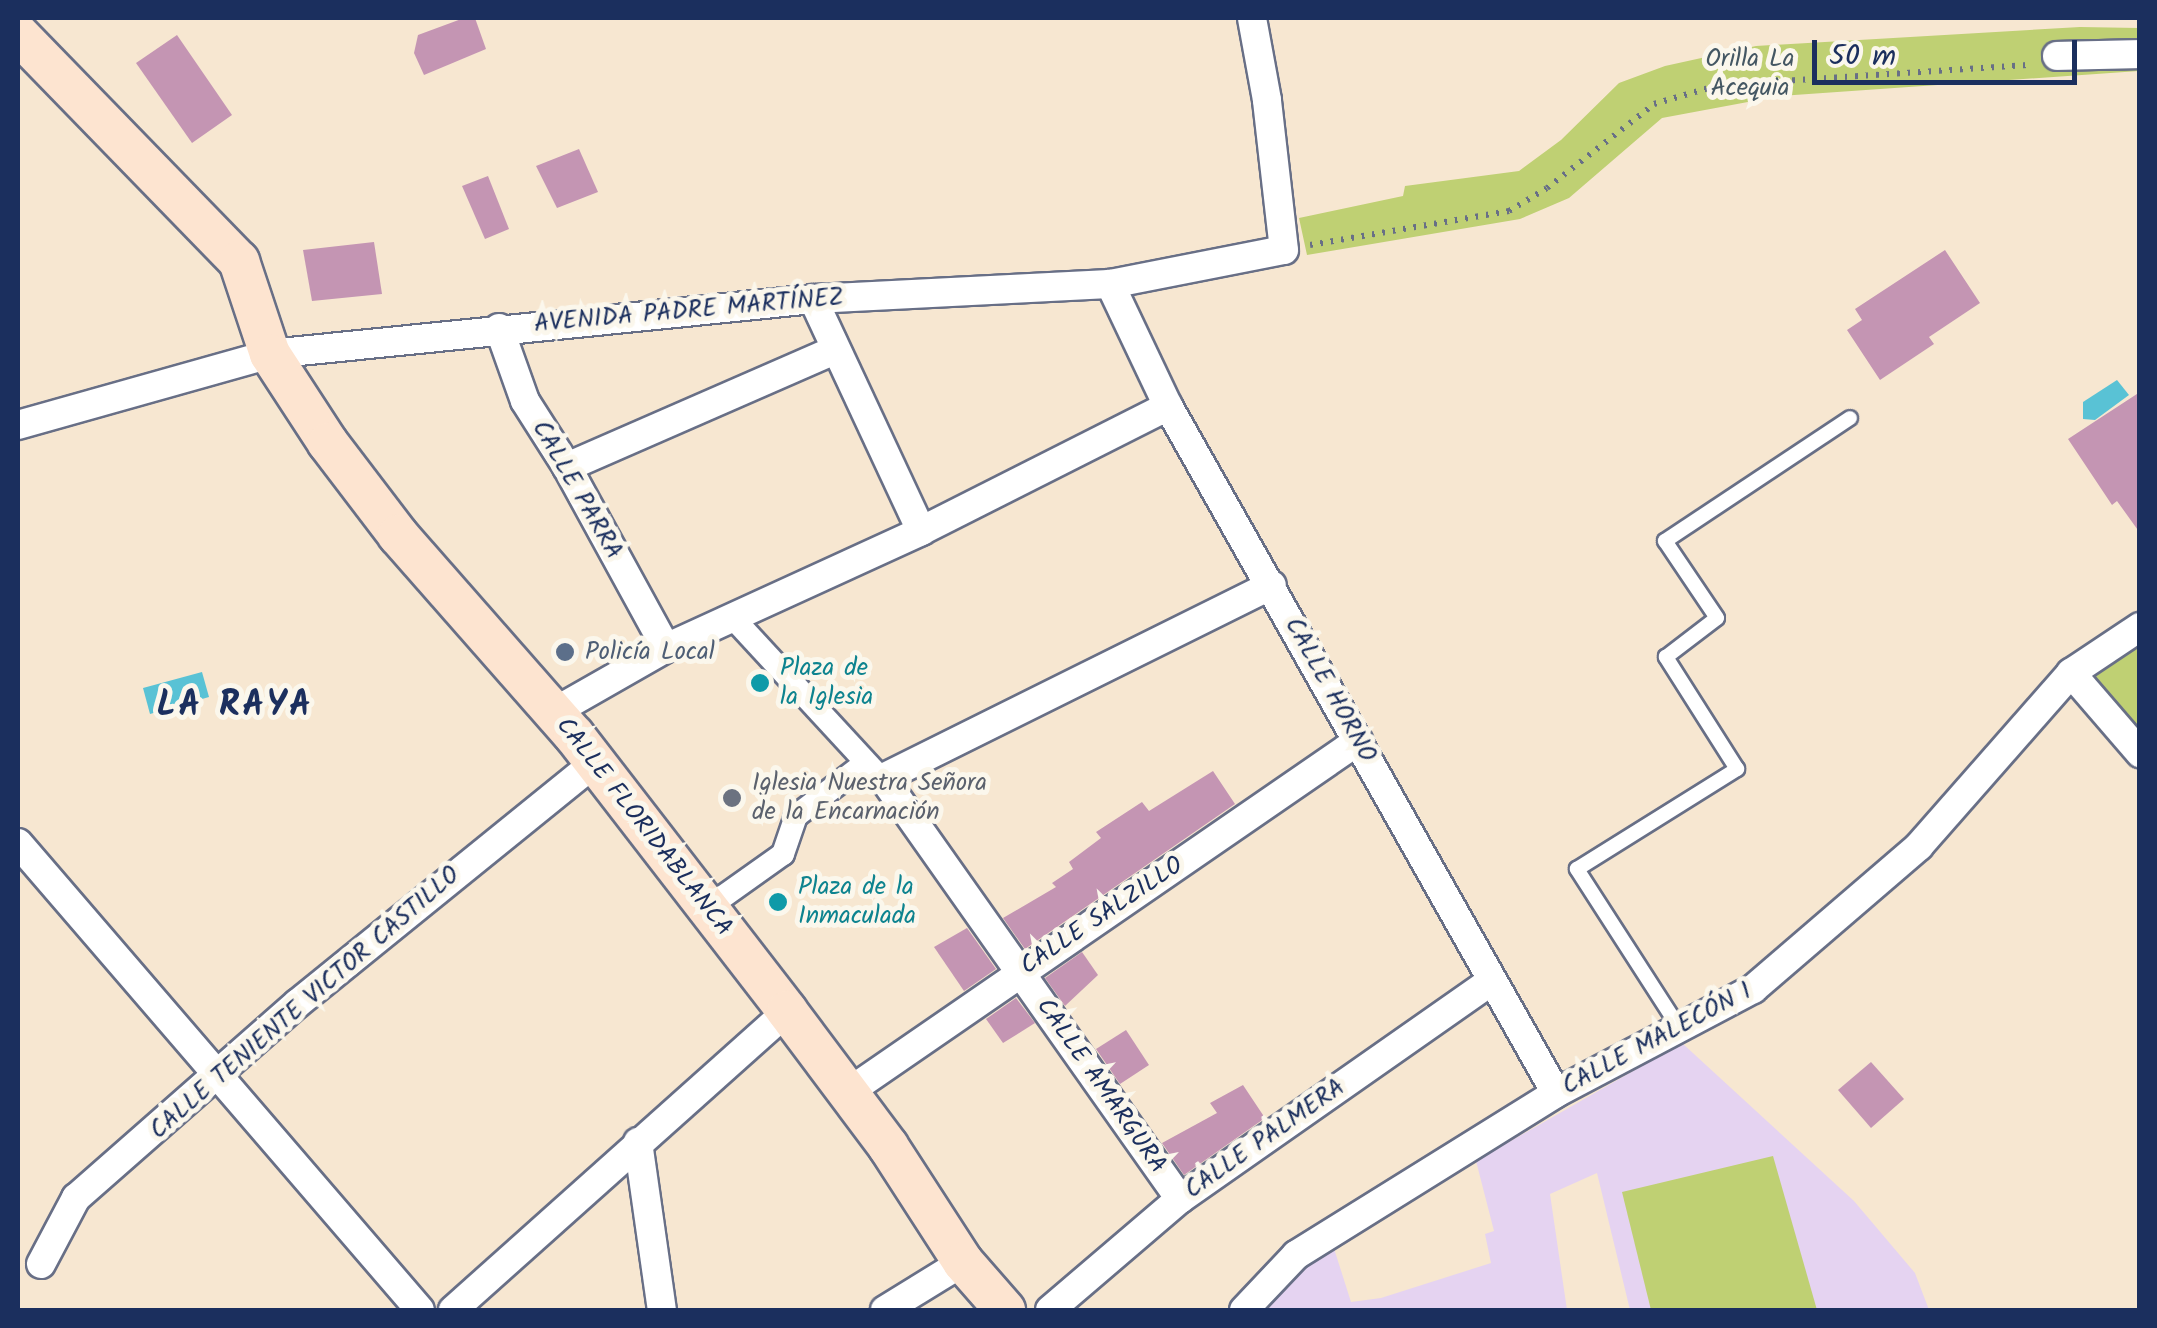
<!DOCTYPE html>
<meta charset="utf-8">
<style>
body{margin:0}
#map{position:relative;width:2157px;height:1328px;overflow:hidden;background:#f7e7d1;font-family:Kalam,sans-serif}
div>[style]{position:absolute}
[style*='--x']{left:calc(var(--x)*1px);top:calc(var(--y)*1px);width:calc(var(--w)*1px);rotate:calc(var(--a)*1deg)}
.built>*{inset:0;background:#e5d3f1}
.green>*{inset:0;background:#bfd073}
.water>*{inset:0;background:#59c2d5}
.building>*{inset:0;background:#c495b3}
.path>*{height:6px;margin-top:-3px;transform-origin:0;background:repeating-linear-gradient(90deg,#686f86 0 2.5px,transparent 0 10.5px)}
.roads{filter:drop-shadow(2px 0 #686f86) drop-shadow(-2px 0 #686f86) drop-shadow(0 2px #686f86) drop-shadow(0 -2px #686f86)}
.service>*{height:14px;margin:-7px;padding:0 7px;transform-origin:7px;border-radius:7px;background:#fff}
.pedestrian>*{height:22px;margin:-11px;padding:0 11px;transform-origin:11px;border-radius:11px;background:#fff}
.minor>*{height:28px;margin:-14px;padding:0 14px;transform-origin:14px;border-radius:14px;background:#fff}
.secondary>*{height:40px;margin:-20px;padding:0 20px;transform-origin:20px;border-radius:20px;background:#fde4d0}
.dots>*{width:28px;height:28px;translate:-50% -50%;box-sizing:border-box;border:5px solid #fbf7ec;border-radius:50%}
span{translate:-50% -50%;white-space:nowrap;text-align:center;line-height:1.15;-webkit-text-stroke:10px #fbf7ec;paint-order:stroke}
.park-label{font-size:25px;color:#445763}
.street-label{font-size:25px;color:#1b2f5e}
.service-label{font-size:25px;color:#4e5e75}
.left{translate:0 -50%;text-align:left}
.culture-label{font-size:25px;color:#0d838f}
.worship-label{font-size:25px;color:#5b616d}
.district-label{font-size:35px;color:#1b2f5e;font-weight:700;letter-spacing:2.5px}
.frame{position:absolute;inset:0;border:20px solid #1b2f5e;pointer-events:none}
.scale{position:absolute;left:1812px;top:40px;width:265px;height:45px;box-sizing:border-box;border:5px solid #1b2f5e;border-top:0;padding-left:12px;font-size:30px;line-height:35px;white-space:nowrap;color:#1b2f5e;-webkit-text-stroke:8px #fbf7ec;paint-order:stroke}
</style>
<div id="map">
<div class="built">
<div style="clip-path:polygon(1682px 1043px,1854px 1201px,1915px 1273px,1929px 1310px,1630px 1310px,1597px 1173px,1550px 1194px,1567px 1310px,1258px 1310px,1331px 1239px,1351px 1302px,1381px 1298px,1491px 1263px,1485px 1234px,1494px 1231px,1476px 1161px)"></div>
</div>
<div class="green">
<div style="clip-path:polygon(2080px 27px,2139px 28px,2139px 71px,1780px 96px,1662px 118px,1569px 198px,1520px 219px,1307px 255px,1299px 218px,1403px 196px,1405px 186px,1519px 171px,1561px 140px,1619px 83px,1665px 66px,1756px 46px)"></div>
<div style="clip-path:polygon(2139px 642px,2139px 739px,2083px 675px)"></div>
<div style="clip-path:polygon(1773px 1156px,1817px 1310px,1651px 1310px,1622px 1192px)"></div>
</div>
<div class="water">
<div style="clip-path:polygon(2117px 380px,2129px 395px,2095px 420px,2083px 419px,2083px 402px)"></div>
<div style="clip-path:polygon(202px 672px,209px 697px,150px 714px,143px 688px)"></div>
</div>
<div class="building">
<div style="clip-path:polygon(464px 18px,475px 18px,486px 49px,424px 75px,414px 53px,418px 35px)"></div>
<div style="clip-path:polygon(177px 35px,232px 115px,192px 143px,136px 63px)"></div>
<div style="clip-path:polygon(579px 149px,598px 192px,557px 208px,536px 166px)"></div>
<div style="clip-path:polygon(488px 176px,509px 229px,485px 239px,462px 186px)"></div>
<div style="clip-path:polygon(374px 242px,382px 294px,312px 301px,303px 250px)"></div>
<div style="clip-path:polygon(1945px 250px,1980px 303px,1929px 337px,1934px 344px,1880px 380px,1847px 330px,1862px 320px,1855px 309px)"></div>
<div style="clip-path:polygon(2140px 392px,2140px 533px,2117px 501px,2112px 505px,2068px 439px)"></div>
<div style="clip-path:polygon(1213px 771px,1235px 804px,1025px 949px,1003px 918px,1056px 887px,1052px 883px,1073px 869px,1069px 862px,1101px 838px,1096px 832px,1142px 802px,1149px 811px)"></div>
<div style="clip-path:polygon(967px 928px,996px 969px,964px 991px,934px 947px)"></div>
<div style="clip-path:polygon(1082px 952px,1098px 975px,1065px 1006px,1045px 978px)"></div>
<div style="clip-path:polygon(1016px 998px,1035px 1023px,1003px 1043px,986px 1019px)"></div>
<div style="clip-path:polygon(1126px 1030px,1149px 1065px,1120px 1084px,1096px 1049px)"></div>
<div style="clip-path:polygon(1871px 1062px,1904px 1099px,1871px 1128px,1838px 1090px)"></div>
<div style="clip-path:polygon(1243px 1085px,1265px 1118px,1184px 1175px,1162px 1143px,1217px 1113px,1210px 1103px)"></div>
</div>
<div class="path">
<div style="--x:1310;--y:245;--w:202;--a:-9.7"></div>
<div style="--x:1509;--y:211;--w:44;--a:-31.2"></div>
<div style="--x:1547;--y:188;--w:136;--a:-38.1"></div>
<div style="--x:1654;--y:104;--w:68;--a:-16.3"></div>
<div style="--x:1719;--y:85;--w:313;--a:-3.7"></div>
</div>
<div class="roads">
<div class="service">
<div style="--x:1678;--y:1026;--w:187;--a:-122.8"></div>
<div style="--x:1577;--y:869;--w:189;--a:-32"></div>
<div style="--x:1737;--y:769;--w:133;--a:-122.4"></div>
<div style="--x:1666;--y:657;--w:64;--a:-37.4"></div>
<div style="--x:1717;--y:618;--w:93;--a:-124"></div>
<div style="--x:1665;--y:541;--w:222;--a:-33.6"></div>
</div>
<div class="pedestrian">
<div style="--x:735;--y:620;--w:208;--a:47.3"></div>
<div style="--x:707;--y:908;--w:93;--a:-35.4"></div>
<div style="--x:783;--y:854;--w:40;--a:-71.1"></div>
<div style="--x:796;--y:816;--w:86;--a:-37.4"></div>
</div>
<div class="minor">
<div style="--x:2057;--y:56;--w:83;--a:-1.4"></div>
<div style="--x:1110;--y:284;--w:135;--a:64.6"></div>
<div style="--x:1168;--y:406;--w:789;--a:60.54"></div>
<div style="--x:813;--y:299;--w:256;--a:65"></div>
<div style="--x:499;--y:328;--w:77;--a:70.4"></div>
<div style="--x:525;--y:401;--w:78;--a:57.5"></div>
<div style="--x:567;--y:467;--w:206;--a:61.3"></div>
<div style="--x:18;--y:425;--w:262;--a:-15.7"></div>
<div style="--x:270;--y:354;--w:546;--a:-5.78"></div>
<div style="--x:813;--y:299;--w:297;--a:-2.9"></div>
<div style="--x:1110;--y:284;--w:177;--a:-11.1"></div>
<div style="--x:1284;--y:250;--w:151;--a:-96.5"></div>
<div style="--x:1267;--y:100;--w:83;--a:-100.4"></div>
<div style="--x:567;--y:467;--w:292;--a:-23.6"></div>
<div style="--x:2071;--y:673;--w:106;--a:49.2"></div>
<div style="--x:554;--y:712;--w:129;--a:-29.7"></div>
<div style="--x:666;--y:648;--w:281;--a:-24.6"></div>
<div style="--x:921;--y:531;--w:277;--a:-26.8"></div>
<div style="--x:18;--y:843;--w:616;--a:49.28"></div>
<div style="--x:847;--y:1093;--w:621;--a:-34.56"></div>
<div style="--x:638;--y:1142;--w:170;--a:81.9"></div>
<div style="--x:1180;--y:1199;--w:515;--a:-125.2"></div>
<div style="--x:883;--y:778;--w:434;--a:-26.4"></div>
<div style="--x:41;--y:1264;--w:75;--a:-62.1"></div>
<div style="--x:76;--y:1198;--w:295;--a:-41.3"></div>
<div style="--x:298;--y:1003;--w:381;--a:-39"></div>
<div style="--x:453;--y:1310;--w:448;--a:-41.8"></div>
<div style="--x:885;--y:1310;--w:92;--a:-31.6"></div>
<div style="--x:1050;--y:1310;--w:171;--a:-40.5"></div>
<div style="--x:1180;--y:1199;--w:380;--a:-35"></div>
<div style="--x:1244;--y:1310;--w:76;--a:-46.6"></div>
<div style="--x:1296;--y:1255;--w:306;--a:-31.9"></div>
<div style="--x:1556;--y:1093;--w:223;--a:-27.8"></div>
<div style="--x:1753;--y:989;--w:219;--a:-40.7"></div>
<div style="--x:1919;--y:846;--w:230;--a:-48.7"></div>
<div style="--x:2071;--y:673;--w:83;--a:-33.7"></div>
</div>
<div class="secondary">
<div style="--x:18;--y:34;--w:317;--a:45.8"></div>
<div style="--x:239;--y:261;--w:98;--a:71.6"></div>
<div style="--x:270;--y:354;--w:106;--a:56.9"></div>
<div style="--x:328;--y:443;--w:116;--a:52.7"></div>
<div style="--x:398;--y:535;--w:266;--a:48.7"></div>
<div style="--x:574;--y:735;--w:349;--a:52.3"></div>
<div style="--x:787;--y:1011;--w:169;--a:53.2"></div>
<div style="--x:888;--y:1146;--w:138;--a:57.1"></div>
<div style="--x:963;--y:1262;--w:64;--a:48.8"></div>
</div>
</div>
<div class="dots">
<div style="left:565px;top:652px;background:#5c6f8a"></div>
<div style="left:760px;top:683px;background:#0f9aa8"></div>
<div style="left:732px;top:798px;background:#6b7280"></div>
<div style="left:778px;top:902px;background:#0f9aa8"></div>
</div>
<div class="park-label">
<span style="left:1750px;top:74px">Orilla La<br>Acequia</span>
</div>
<div class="street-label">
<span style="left:689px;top:311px;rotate:-5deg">AVENIDA PADRE MARTÍNEZ</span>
<span style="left:577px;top:490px;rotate:60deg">CALLE PARRA</span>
<span style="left:1330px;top:690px;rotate:61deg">CALLE HORNO</span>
<span style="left:644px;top:827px;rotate:52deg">CALLE FLORIDABLANCA</span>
<span style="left:1102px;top:916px;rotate:-34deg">CALLE SALZILLO</span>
<span style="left:305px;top:1003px;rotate:-41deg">CALLE TENIENTE VICTOR CASTILLO</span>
<span style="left:1657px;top:1039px;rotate:-28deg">CALLE MALECÓN 1</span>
<span style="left:1101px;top:1086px;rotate:55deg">CALLE AMARGURA</span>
<span style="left:1265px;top:1139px;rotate:-35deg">CALLE PALMERA</span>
</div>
<div class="service-label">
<span class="left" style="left:585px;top:652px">Policía Local</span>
</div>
<div class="culture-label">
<span class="left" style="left:780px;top:683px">Plaza de<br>la Iglesia</span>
<span class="left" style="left:798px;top:902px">Plaza de la<br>Inmaculada</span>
</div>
<div class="worship-label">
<span class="left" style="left:752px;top:798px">Iglesia Nuestra Señora<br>de la Encarnación</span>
</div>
<div class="district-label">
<span style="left:235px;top:706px">LA RAYA</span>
</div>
<div class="frame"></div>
<div class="scale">50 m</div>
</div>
